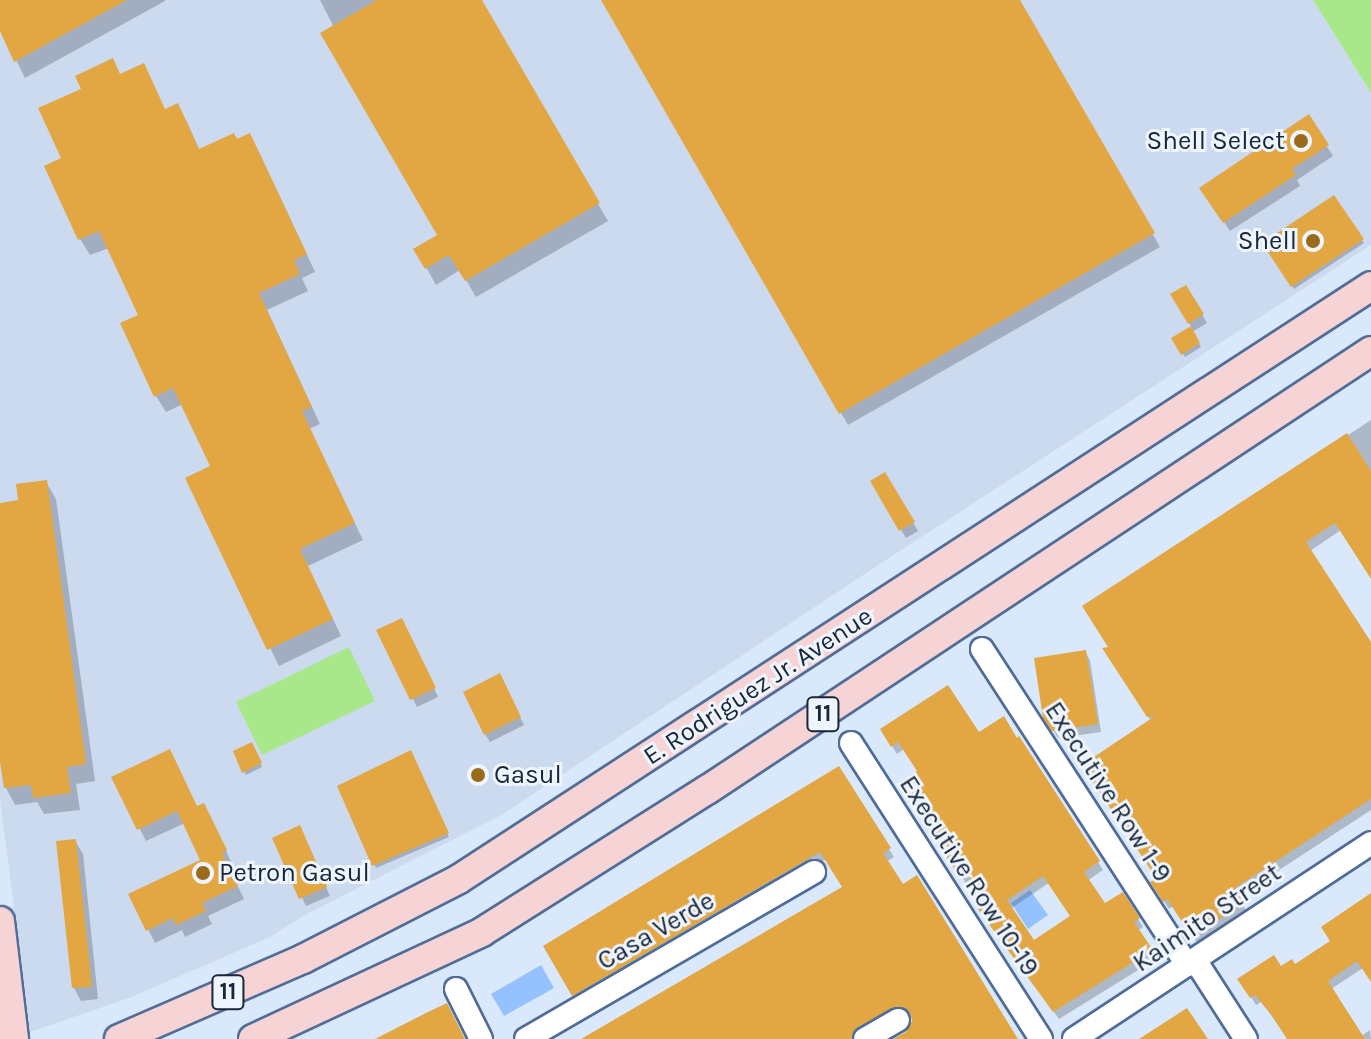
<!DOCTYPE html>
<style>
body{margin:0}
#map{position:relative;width:1371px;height:1039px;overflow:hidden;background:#dae8fb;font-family:Karla,sans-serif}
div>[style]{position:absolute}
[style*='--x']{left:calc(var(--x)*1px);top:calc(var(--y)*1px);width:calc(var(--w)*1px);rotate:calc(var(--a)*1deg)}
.built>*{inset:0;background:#cbdaef}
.green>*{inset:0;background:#a8e88b}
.water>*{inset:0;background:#95c2ff}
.shadow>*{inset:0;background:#0003}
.building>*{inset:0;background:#e2a643}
.roads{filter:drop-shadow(2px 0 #4f6d97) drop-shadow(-2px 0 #4f6d97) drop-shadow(0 2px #4f6d97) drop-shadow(0 -2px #4f6d97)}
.minor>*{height:22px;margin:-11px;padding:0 11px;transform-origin:11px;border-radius:11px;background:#fff}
.major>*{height:28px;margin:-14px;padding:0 14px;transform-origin:14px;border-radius:14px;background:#f6d3d4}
.dots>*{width:22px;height:22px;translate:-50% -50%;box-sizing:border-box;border:4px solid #eef5ff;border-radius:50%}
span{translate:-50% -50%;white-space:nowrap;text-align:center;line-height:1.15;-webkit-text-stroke:6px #eef5ff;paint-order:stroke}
.shield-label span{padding:2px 6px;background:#eef5ff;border:2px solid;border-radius:6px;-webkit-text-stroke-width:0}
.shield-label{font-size:24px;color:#192637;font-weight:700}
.poi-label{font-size:26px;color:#192637}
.right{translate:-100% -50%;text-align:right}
.left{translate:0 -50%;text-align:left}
.street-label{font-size:26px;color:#192637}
</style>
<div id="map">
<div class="built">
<div style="clip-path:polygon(0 0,1313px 0,1371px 93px,1371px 245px,869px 571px,503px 814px,305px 915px,270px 937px,129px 998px,30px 1032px,0 799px)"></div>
</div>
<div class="green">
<div style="clip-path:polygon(1313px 0,1371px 0,1371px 93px)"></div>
<div style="clip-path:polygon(349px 647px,375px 701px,262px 755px,236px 702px)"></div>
</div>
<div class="water">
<div style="clip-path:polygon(1030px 890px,1048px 915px,1028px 929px,1011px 903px)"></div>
<div style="clip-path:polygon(541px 965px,554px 988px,504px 1016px,491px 994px)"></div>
</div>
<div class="shadow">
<div style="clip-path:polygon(0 0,165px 0,165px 1px,25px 78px,0 27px)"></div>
<div style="clip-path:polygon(320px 0,479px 0,608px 221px,476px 297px,460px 270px,436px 285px,416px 249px,440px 235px)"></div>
<div style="clip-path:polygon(603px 0,1018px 0,1160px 247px,848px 425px)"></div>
<div style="clip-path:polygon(112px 61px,121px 76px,166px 111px,187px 122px,200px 151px,237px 142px,259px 152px,315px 272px,302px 278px,308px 291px,267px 310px,320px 424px,309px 429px,363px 540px,308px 566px,341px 636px,279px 666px,188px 479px,212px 467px,183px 404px,166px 412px,156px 396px,141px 316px,109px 248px,90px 255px,80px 239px,64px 159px,84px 90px)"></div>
<div style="clip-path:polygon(1308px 117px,1333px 156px,1297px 180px,1300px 186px,1230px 231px,1208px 198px)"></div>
<div style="clip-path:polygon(1334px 198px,1364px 243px,1294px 289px,1265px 244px)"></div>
<div style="clip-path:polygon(1186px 288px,1207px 323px,1192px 332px,1201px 347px,1185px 357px,1174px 339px,1192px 328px,1173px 295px)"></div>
<div style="clip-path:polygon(1371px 420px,1371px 576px,1341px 530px,1310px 551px,1371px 646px,1371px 810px,1238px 897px,1247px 912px,1198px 944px,1173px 906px,1169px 909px,1157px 890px,1151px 721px,1105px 649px,1111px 648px,1085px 607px)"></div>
<div style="clip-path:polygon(885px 475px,918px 531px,906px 538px,872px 482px)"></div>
<div style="clip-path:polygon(46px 482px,56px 499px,95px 781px,76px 784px,80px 810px,44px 814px,37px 802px,15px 805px,6px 788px,0 747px,0 505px,20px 502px)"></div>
<div style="clip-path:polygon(406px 628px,438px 697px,417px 707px,379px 631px)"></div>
<div style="clip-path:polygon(1085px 652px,1090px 660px,1101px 732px,1058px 738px,1045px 717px)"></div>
<div style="clip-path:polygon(503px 684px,524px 725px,490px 742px,485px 734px)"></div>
<div style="clip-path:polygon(evenodd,882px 730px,978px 735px,1098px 862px,1103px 870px,1087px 881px,1105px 906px,1122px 894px,1143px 927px,1137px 931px,1156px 959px,1059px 1019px,986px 918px,989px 904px,973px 881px,967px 885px,907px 791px,919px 772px,904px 749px,897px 754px,882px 730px,1049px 883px,1072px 917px,1033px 943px,1010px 909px,1049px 883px)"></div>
<div style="clip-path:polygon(252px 744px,262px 767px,246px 775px,235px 752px)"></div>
<div style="clip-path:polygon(410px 753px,449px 837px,376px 868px,339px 787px)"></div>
<div style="clip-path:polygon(838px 768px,894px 857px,886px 862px,1015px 1039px,905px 1039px,912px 1027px,912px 1016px,896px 1016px,856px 1039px,584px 1039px,845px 888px,826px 859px,578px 1003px,545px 947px)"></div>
<div style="clip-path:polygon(114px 778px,197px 808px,211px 818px,232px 864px,228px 866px,244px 899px,208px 916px,212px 924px,185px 937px,182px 930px,155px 943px,131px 895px,203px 861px,185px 823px,146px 841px)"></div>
<div style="clip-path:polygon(304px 836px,330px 896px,306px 906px,275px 839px)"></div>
<div style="clip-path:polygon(75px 841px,83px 854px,98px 999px,81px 1001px,74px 988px)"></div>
<div style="clip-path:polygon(1371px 896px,1371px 980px,1363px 968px,1331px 989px,1361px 1036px,1370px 1030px,1371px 1039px,1289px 1039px,1261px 1002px,1256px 1005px,1240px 979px,1295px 967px,1333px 942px)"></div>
</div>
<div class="building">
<div style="clip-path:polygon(0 0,127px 0,14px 62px,0 31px)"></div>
<div style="clip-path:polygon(377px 0,482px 0,600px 203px,465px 281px,449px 255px,425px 269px,413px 249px,437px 235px,320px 33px)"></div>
<div style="clip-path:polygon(601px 0,1020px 0,1155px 233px,839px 414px)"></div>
<div style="clip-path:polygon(113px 58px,120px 74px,144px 63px,165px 109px,178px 103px,199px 149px,234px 133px,237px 139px,250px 133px,307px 254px,294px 260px,300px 274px,259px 293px,312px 407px,302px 411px,355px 523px,300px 549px,333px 619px,267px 650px,185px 478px,210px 466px,173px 388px,154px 397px,120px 323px,138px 315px,99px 231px,78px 240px,44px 166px,61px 158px,38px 108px,81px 89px,75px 76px)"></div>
<div style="clip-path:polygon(1309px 114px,1329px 145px,1292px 169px,1296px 175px,1223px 223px,1199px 188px)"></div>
<div style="clip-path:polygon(1334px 195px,1364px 239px,1291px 287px,1262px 243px)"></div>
<div style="clip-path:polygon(1186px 285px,1204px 314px,1188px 324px,1170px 294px)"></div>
<div style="clip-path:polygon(1191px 326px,1200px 343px,1181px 355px,1171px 338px)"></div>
<div style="clip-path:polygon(1347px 433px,1371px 471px,1371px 579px,1335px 523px,1306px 542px,1371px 642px,1371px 799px,1235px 888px,1244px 903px,1192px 937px,1167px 899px,1163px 902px,1150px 882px,1156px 878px,1082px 765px,1155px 716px,1147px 717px,1102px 648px,1108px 647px,1082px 606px)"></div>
<div style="clip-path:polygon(885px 472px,915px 522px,899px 531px,870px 481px)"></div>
<div style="clip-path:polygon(47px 480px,86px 764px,67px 767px,71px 793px,33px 798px,31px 785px,4px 788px,0 762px,0 503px,18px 500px,16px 484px)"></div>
<div style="clip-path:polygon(402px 618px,436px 688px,410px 700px,376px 630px)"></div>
<div style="clip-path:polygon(1086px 650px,1098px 724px,1052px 731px,1043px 718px,1034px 658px)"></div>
<div style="clip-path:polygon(500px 673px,521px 717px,484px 735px,463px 692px)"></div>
<div style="clip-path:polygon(evenodd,948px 685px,979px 732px,1004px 716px,1017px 738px,1019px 736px,1100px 861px,1084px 872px,1105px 903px,1123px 892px,1140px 918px,1134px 922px,1153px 950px,1053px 1012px,978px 909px,987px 903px,967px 874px,960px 878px,900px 782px,917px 771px,898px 742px,891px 747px,880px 729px,948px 685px,1043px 876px,1070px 916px,1034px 940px,1007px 900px,1043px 876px)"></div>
<div style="clip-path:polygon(252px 742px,262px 763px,242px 773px,233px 751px)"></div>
<div style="clip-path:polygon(170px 749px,197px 806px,204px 803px,227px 850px,222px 853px,238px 886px,202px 903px,206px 911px,176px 925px,173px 918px,146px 931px,128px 894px,200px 860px,177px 811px,137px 830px,111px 777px)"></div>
<div style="clip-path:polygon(411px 750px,449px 833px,372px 866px,337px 786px)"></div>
<div style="clip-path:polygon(839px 766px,891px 848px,883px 853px,903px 884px,917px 875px,1018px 1039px,893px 1039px,906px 1032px,912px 1021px,910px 1012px,899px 1006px,858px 1027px,851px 1039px,581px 1039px,842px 887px,820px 852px,572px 996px,543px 946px)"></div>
<div style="clip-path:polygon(300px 825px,327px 887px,299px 899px,272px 838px)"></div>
<div style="clip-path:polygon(76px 839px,92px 987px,72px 988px,56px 841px)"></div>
<div style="clip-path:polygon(1371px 893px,1371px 982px,1357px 961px,1328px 981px,1365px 1039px,1287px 1039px,1270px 1013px,1255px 995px,1250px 998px,1237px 979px,1274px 955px,1281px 966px,1292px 959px,1295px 964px,1330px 941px,1321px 927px)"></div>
<div style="clip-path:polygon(447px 1003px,465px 1039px,375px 1039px,428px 1012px)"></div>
<div style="clip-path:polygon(1187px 1008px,1208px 1039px,1139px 1039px)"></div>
</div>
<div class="roads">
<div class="minor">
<div style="--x:982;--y:649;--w:377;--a:57"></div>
<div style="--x:851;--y:743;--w:352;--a:57.3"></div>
<div style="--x:1195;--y:960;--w:94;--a:57.2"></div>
<div style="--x:456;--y:989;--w:56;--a:63.4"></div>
<div style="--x:526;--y:1039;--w:333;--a:-30.1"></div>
<div style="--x:865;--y:1039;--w:38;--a:-30"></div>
<div style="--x:1074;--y:1039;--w:356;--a:-33.4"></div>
</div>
<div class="major">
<div style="--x:0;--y:921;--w:119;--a:83.2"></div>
<div style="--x:119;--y:1039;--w:201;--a:-23.5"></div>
<div style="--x:303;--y:959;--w:175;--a:-27.1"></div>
<div style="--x:459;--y:879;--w:1088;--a:-33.03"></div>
<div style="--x:253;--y:1039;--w:253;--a:-25"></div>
<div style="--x:482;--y:932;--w:266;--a:-32.3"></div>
<div style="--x:707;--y:790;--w:796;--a:-33.47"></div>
</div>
</div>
<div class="dots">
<div style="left:1301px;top:141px;background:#996b1b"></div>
<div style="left:1313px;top:241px;background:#996b1b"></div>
<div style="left:478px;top:775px;background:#996b1b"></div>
<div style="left:203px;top:873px;background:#996b1b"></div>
</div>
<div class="shield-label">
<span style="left:823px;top:714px">11</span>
<span style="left:228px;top:992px">11</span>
</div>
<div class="poi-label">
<span class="right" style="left:1285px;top:141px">Shell Select</span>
<span class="right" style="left:1297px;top:241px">Shell</span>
<span class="left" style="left:494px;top:775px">Gasul</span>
<span class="left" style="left:219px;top:873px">Petron Gasul</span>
</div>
<div class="street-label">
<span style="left:758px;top:686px;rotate:-33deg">E. Rodriguez Jr. Avenue</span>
<span style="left:1108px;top:792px;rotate:57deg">Executive Row 1-9</span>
<span style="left:969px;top:876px;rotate:57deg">Executive Row 10-19</span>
<span style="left:1207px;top:918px;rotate:-34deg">Kaimito Street</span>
<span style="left:656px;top:931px;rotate:-30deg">Casa Verde</span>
</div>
</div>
